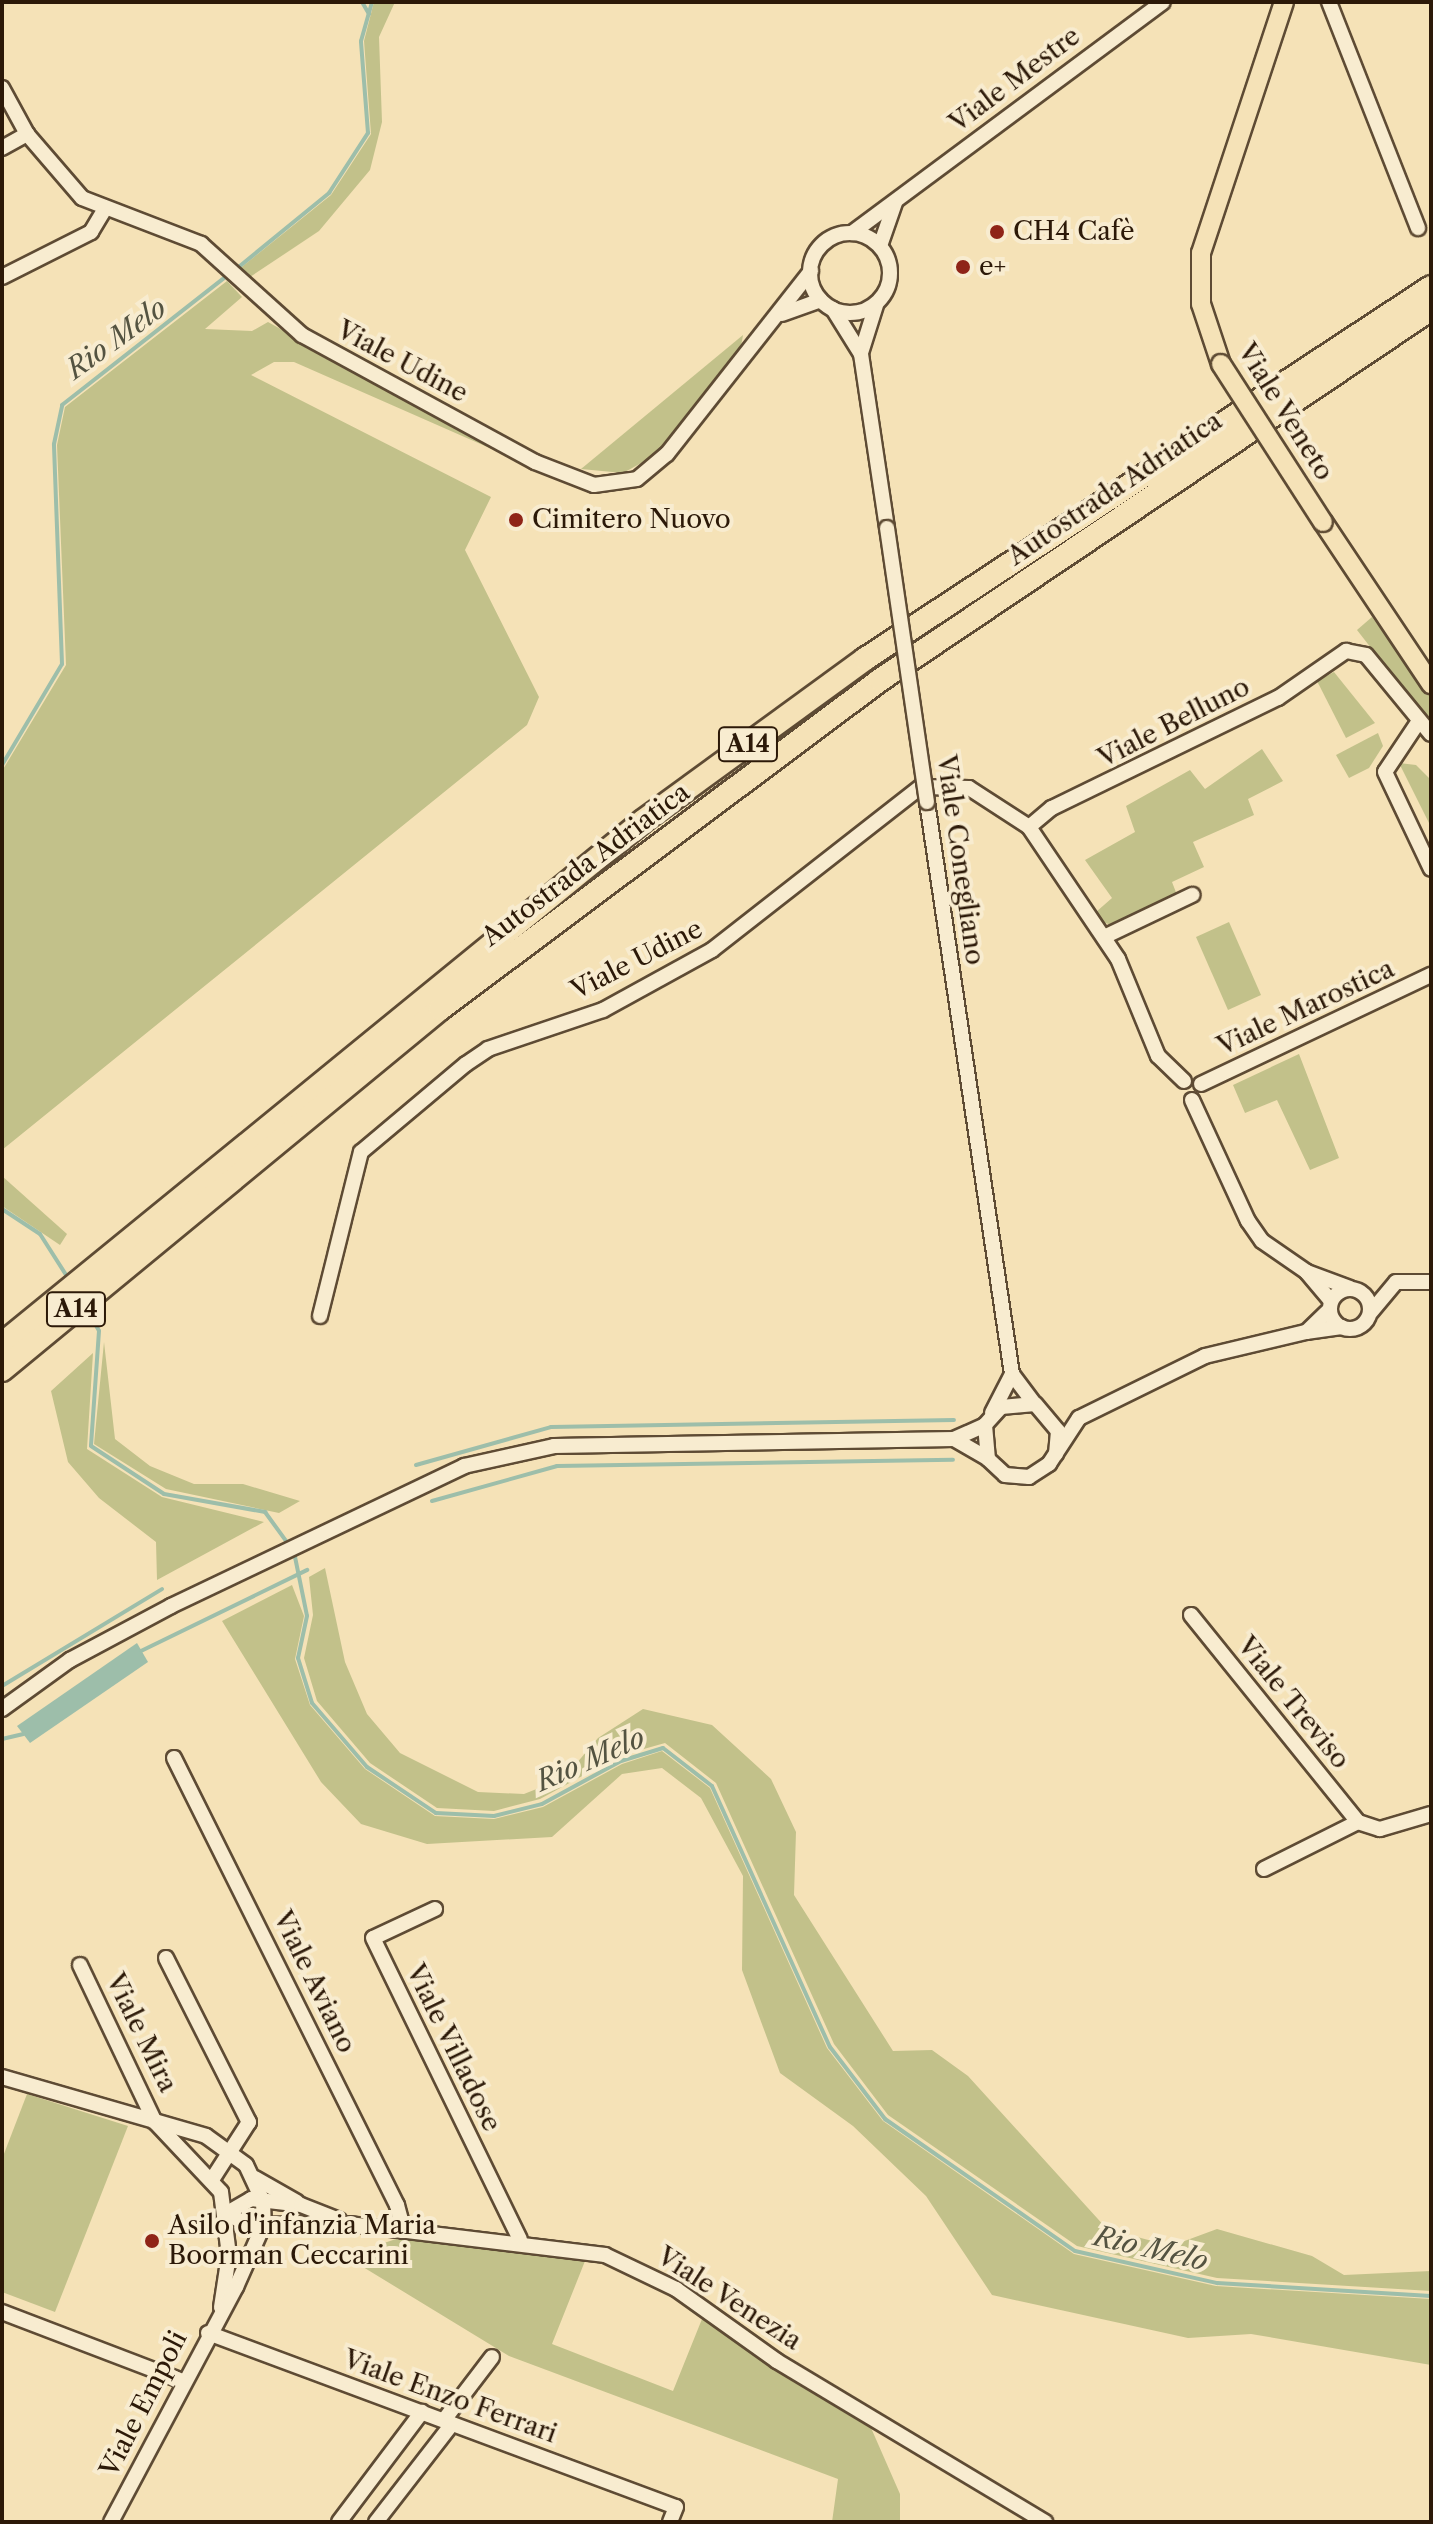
<!DOCTYPE html>
<meta charset="utf-8">
<style>
body{margin:0}
#map{position:relative;width:1433px;height:2524px;overflow:hidden;background:#f5e2b7;font-family:"Libre Caslon Text",serif}
div>[style]{position:absolute}
[style*='--x']{left:calc(var(--x)*1px);top:calc(var(--y)*1px);width:calc(var(--w)*1px);rotate:calc(var(--a)*1deg)}
.green>*{inset:0;background:#c2c18a}
.water>*{inset:0;background:#9dbeaa}
.stream>*{height:4px;margin:-2px;padding:0 2px;transform-origin:2px;border-radius:2px;background:#9dbeaa}
.roads{filter:drop-shadow(2px 0 #5e4b34) drop-shadow(-2px 0 #5e4b34) drop-shadow(0 2px #5e4b34) drop-shadow(0 -2px #5e4b34)}
.minor>*{height:14px;margin:-7px;padding:0 7px;transform-origin:7px;border-radius:7px;background:#f8ecd0}
.minor>.ring{margin:-7px;padding:0;box-sizing:content-box;background:none;border:14px solid #f8ecd0;border-radius:50%}
.major>*{height:18px;margin:-9px;padding:0 9px;transform-origin:9px;border-radius:9px;background:#f5e2b7}
.highway>*{height:22px;margin:-11px;padding:0 11px;transform-origin:11px;border-radius:11px;background:#f5e2b7}
.bridges{filter:drop-shadow(2px 0 #5e4b34) drop-shadow(-2px 0 #5e4b34) drop-shadow(0 2px #5e4b34) drop-shadow(0 -2px #5e4b34)}
.minor-bridge>*{height:14px;margin:-7px;padding:0 7px;transform-origin:7px;border-radius:7px;background:#f8ecd0}
.major-bridge>*{height:18px;margin:-9px;padding:0 9px;transform-origin:9px;border-radius:9px;background:#f5e2b7}
.dots>*{width:22px;height:22px;translate:-50% -50%;box-sizing:border-box;border:4px solid #f8ecd0;border-radius:50%}
span{translate:-50% -50%;white-space:nowrap;text-align:center;line-height:1.15;-webkit-text-stroke:8px #f8ecd0;paint-order:stroke}
.shield-label span{padding:2px 6px;background:#f8ecd0;border:2px solid;border-radius:6px;-webkit-text-stroke-width:0}
.shield-label{font-size:24px;color:#2c1908;font-weight:700}
.street-label{font-size:26px;color:#2c1908}
.poi-label{font-size:26px;color:#2c1908}
.left{translate:0 -50%;text-align:left}
.water-label{font-size:28px;color:#545341;font-style:italic}
.frame{position:absolute;inset:0;border:4px solid #2c1908;pointer-events:none}
</style>
<div id="map">
<div class="green">
<div style="clip-path:polygon(374px 2px,395px 2px,379px 37px,382px 122px,370px 170px,319px 231px,247px 279px,238px 270px,331px 195px,371px 134px,364px 41px)"></div>
<div style="clip-path:polygon(227px 281px,242px 297px,205px 329px,252px 331px,268px 322px,512px 458px,294px 362px,274px 362px,251px 375px,491px 497px,465px 550px,539px 697px,527px 725px,2px 1150px,2px 771px,66px 665px,57px 445px,65px 407px)"></div>
<div style="clip-path:polygon(743px 335px,740px 352px,654px 456px,623px 473px,581px 469px)"></div>
<div style="clip-path:polygon(1372px 617px,1431px 698px,1431px 725px,1357px 630px)"></div>
<div style="clip-path:polygon(1334px 672px,1375px 723px,1346px 738px,1317px 681px)"></div>
<div style="clip-path:polygon(1378px 733px,1383px 746px,1369px 768px,1349px 778px,1336px 755px)"></div>
<div style="clip-path:polygon(1262px 749px,1283px 781px,1248px 799px,1254px 815px,1193px 842px,1204px 867px,1172px 882px,1177px 895px,1114px 926px,1100px 921px,1096px 912px,1112px 898px,1085px 860px,1135px 832px,1126px 806px,1190px 770px,1205px 789px)"></div>
<div style="clip-path:polygon(1399px 763px,1416px 765px,1431px 780px,1431px 827px)"></div>
<div style="clip-path:polygon(1229px 922px,1261px 995px,1228px 1010px,1196px 937px)"></div>
<div style="clip-path:polygon(1299px 1054px,1339px 1158px,1310px 1170px,1277px 1100px,1245px 1113px,1233px 1085px)"></div>
<div style="clip-path:polygon(2px 1176px,67px 1234px,60px 1245px,2px 1206px)"></div>
<div style="clip-path:polygon(104px 1342px,115px 1439px,150px 1466px,194px 1484px,243px 1484px,300px 1501px,279px 1513px,166px 1489px,94px 1444px)"></div>
<div style="clip-path:polygon(93px 1353px,87px 1449px,162px 1497px,264px 1522px,157px 1580px,156px 1542px,99px 1498px,68px 1462px,51px 1391px)"></div>
<div style="clip-path:polygon(325px 1568px,345px 1662px,367px 1714px,400px 1753px,478px 1792px,524px 1794px,564px 1778px,598px 1738px,643px 1709px,712px 1725px,771px 1779px,796px 1832px,794px 1895px,893px 2051px,932px 2050px,968px 2076px,1107px 2229px,1171px 2246px,1217px 2229px,1312px 2256px,1344px 2275px,1431px 2271px,1431px 2291px,1217px 2278px,1077px 2246px,888px 2115px,834px 2044px,716px 1783px,665px 1743px,619px 1756px,540px 1799px,494px 1811px,437px 1808px,370px 1763px,317px 1701px,304px 1658px,313px 1615px,309px 1577px)"></div>
<div style="clip-path:polygon(292px 1585px,304px 1616px,295px 1659px,310px 1705px,365px 1769px,435px 1816px,494px 1819px,543px 1807px,622px 1764px,662px 1751px,710px 1788px,827px 2048px,883px 2121px,1074px 2254px,1216px 2286px,1431px 2299px,1431px 2365px,1251px 2334px,1188px 2338px,992px 2295px,926px 2196px,853px 2126px,780px 2073px,742px 1970px,743px 1876px,701px 1798px,662px 1768px,622px 1774px,552px 1837px,427px 1844px,361px 1824px,321px 1782px,222px 1621px)"></div>
<div style="clip-path:polygon(27px 2094px,128px 2126px,55px 2312px,2px 2292px,2px 2159px)"></div>
<div style="clip-path:polygon(396px 2239px,499px 2243px,587px 2256px,552px 2344px,673px 2391px,702px 2319px,868px 2421px,900px 2494px,900px 2522px,832px 2522px,838px 2479px,509px 2356px,345px 2256px)"></div>
</div>
<div class="water">
<div style="clip-path:polygon(137px 1643px,148px 1662px,30px 1743px,17px 1726px)"></div>
</div>
<div class="stream">
<div style="--x:362;--y:2;--w:14;--a:60"></div>
<div style="--x:235;--y:270;--w:122;--a:-39.3"></div>
<div style="--x:329;--y:193;--w:72;--a:-57"></div>
<div style="--x:368;--y:133;--w:92;--a:-94.4"></div>
<div style="--x:361;--y:41;--w:41;--a:-74.2"></div>
<div style="--x:2;--y:765;--w:117;--a:-59.3"></div>
<div style="--x:62;--y:664;--w:220;--a:-92.1"></div>
<div style="--x:54;--y:444;--w:40;--a:-78"></div>
<div style="--x:62;--y:405;--w:211;--a:-38.1"></div>
<div style="--x:2;--y:1209;--w:45;--a:33.3"></div>
<div style="--x:40;--y:1234;--w:52;--a:57.5"></div>
<div style="--x:87;--y:1310;--w:24;--a:60"></div>
<div style="--x:99;--y:1331;--w:115;--a:94"></div>
<div style="--x:91;--y:1446;--w:87;--a:33.3"></div>
<div style="--x:164;--y:1494;--w:103;--a:10.1"></div>
<div style="--x:265;--y:1512;--w:41;--a:54"></div>
<div style="--x:416;--y:1465;--w:140;--a:-15.7"></div>
<div style="--x:551;--y:1427;--w:403;--a:-1"></div>
<div style="--x:432;--y:1501;--w:130;--a:-15.6"></div>
<div style="--x:557;--y:1466;--w:396;--a:-0.9"></div>
<div style="--x:294;--y:1552;--w:65;--a:78.5"></div>
<div style="--x:307;--y:1616;--w:43;--a:102.1"></div>
<div style="--x:298;--y:1658;--w:47;--a:72.7"></div>
<div style="--x:312;--y:1703;--w:84;--a:49.3"></div>
<div style="--x:367;--y:1767;--w:83;--a:33.7"></div>
<div style="--x:436;--y:1813;--w:58;--a:3"></div>
<div style="--x:494;--y:1816;--w:49;--a:-14"></div>
<div style="--x:542;--y:1804;--w:90;--a:-28.6"></div>
<div style="--x:621;--y:1761;--w:44;--a:-17.2"></div>
<div style="--x:663;--y:1748;--w:62;--a:37.8"></div>
<div style="--x:712;--y:1786;--w:286;--a:65.7"></div>
<div style="--x:830;--y:2047;--w:91;--a:52.6"></div>
<div style="--x:885;--y:2119;--w:231;--a:34.8"></div>
<div style="--x:1075;--y:2251;--w:146;--a:12.7"></div>
<div style="--x:1217;--y:2283;--w:214;--a:3.5"></div>
<div style="--x:141;--y:1651;--w:185;--a:-26"></div>
<div style="--x:2;--y:1686;--w:187;--a:-31.2"></div>
<div style="--x:2;--y:1739;--w:22;--a:-13"></div>
</div>
<div class="roads">
<div class="minor">
<div style="--x:1329;--y:2;--w:243;--a:68.5"></div>
<div style="--x:2;--y:88;--w:52;--a:61.5"></div>
<div style="--x:27;--y:134;--w:84;--a:49.3"></div>
<div style="--x:82;--y:198;--w:128;--a:21.1"></div>
<div style="--x:201;--y:244;--w:136;--a:42"></div>
<div style="--x:302;--y:335;--w:265;--a:28.6"></div>
<div style="--x:535;--y:462;--w:63;--a:21.3"></div>
<div style="--x:594;--y:485;--w:43;--a:-7.9"></div>
<div style="--x:637;--y:479;--w:39;--a:-40"></div>
<div style="--x:667;--y:454;--w:233;--a:-51.8"></div>
<div style="--x:2;--y:148;--w:29;--a:-29"></div>
<div style="--x:852;--y:233;--w:387;--a:-36.6"></div>
<div class="ring" style="left:810px;top:233px;width:66px;height:66px"></div>
<div style="--x:880;--y:246;--w:46;--a:-70.8"></div>
<div style="--x:2;--y:277;--w:100;--a:-26.8"></div>
<div style="--x:91;--y:232;--w:26;--a:-59"></div>
<div style="--x:833;--y:309;--w:53;--a:58.1"></div>
<div style="--x:861;--y:354;--w:176;--a:81.5"></div>
<div style="--x:782;--y:314;--w:41;--a:-19.7"></div>
<div style="--x:861;--y:353;--w:50;--a:-72.6"></div>
<div style="--x:1419;--y:721;--w:61;--a:123.7"></div>
<div style="--x:1385;--y:772;--w:107;--a:64.6"></div>
<div style="--x:927;--y:802;--w:578;--a:81.55"></div>
<div style="--x:1012;--y:1374;--w:38;--a:53"></div>
<div style="--x:1104;--y:937;--w:98;--a:-25.5"></div>
<div style="--x:1184;--y:1081;--w:36;--a:-136"></div>
<div style="--x:1158;--y:1056;--w:105;--a:-112.4"></div>
<div style="--x:1118;--y:959;--w:159;--a:-124"></div>
<div style="--x:1029;--y:827;--w:30;--a:-40"></div>
<div style="--x:1052;--y:808;--w:251;--a:-26"></div>
<div style="--x:1278;--y:698;--w:83;--a:-34.7"></div>
<div style="--x:1346;--y:651;--w:20;--a:11"></div>
<div style="--x:1366;--y:655;--w:102;--a:50.6"></div>
<div style="--x:1201;--y:1084;--w:255;--a:-25.4"></div>
<div style="--x:1192;--y:1100;--w:133;--a:65.2"></div>
<div style="--x:1248;--y:1221;--w:24;--a:55"></div>
<div style="--x:1262;--y:1241;--w:55;--a:34.6"></div>
<div class="ring" style="left:1330px;top:1289px;width:26px;height:26px"></div>
<div style="--x:1331;--y:1301;--w:38;--a:-130"></div>
<div style="--x:1307;--y:1272;--w:46;--a:20.4"></div>
<div style="--x:1330;--y:1309;--w:33;--a:136"></div>
<div style="--x:1306;--y:1332;--w:36;--a:-8"></div>
<div style="--x:1371;--y:1312;--w:39;--a:-50"></div>
<div style="--x:1396;--y:1282;--w:35;--a:0"></div>
<div style="--x:320;--y:1316;--w:169;--a:-76"></div>
<div style="--x:361;--y:1152;--w:137;--a:-40"></div>
<div style="--x:466;--y:1064;--w:27;--a:-34"></div>
<div style="--x:488;--y:1049;--w:121;--a:-18.7"></div>
<div style="--x:603;--y:1010;--w:124;--a:-28.8"></div>
<div style="--x:712;--y:950;--w:265;--a:-38"></div>
<div style="--x:921;--y:787;--w:48;--a:1.2"></div>
<div style="--x:969;--y:788;--w:72;--a:33"></div>
<div style="--x:992;--y:1413;--w:44;--a:-62.9"></div>
<div style="--x:954;--y:1439;--w:39;--a:30"></div>
<div style="--x:1056;--y:1454;--w:23;--a:-85"></div>
<div style="--x:1058;--y:1431;--w:35;--a:-130"></div>
<div style="--x:1035;--y:1404;--w:34;--a:175"></div>
<div style="--x:1001;--y:1407;--w:24;--a:132"></div>
<div style="--x:985;--y:1425;--w:34;--a:85"></div>
<div style="--x:988;--y:1459;--w:23;--a:43"></div>
<div style="--x:1005;--y:1475;--w:24;--a:5"></div>
<div style="--x:1029;--y:1477;--w:24;--a:-33"></div>
<div style="--x:1049;--y:1464;--w:55;--a:-56.9"></div>
<div style="--x:1079;--y:1418;--w:140;--a:-26.2"></div>
<div style="--x:1205;--y:1356;--w:104;--a:-13.4"></div>
<div style="--x:1191;--y:1615;--w:266;--a:51.1"></div>
<div style="--x:1358;--y:1822;--w:23;--a:18"></div>
<div style="--x:1380;--y:1829;--w:53;--a:-16.4"></div>
<div style="--x:2;--y:1709;--w:84;--a:-35.8"></div>
<div style="--x:70;--y:1660;--w:115;--a:-28.1"></div>
<div style="--x:171;--y:1606;--w:325;--a:-25.5"></div>
<div style="--x:464;--y:1466;--w:92;--a:-12.5"></div>
<div style="--x:554;--y:1446;--w:400;--a:-1"></div>
<div style="--x:954;--y:1439;--w:34;--a:-24"></div>
<div style="--x:174;--y:1758;--w:500;--a:63.5"></div>
<div style="--x:397;--y:2205;--w:27;--a:75"></div>
<div style="--x:1264;--y:1869;--w:105;--a:-26.6"></div>
<div style="--x:435;--y:1909;--w:68;--a:154.9"></div>
<div style="--x:373;--y:1938;--w:335;--a:64"></div>
<div style="--x:166;--y:1958;--w:184;--a:63.2"></div>
<div style="--x:249;--y:2122;--w:67;--a:122.7"></div>
<div style="--x:80;--y:1965;--w:174;--a:64.5"></div>
<div style="--x:155;--y:2122;--w:96;--a:46.7"></div>
<div style="--x:221;--y:2192;--w:64;--a:82.8"></div>
<div style="--x:229;--y:2255;--w:53;--a:98.7"></div>
<div style="--x:2;--y:2077;--w:212;--a:16.1"></div>
<div style="--x:206;--y:2136;--w:49;--a:35.9"></div>
<div style="--x:246;--y:2165;--w:40;--a:65"></div>
<div style="--x:263;--y:2201;--w:23;--a:88"></div>
<div style="--x:264;--y:2224;--w:69;--a:114"></div>
<div style="--x:236;--y:2287;--w:266;--a:118"></div>
<div style="--x:255;--y:2178;--w:48;--a:29.7"></div>
<div style="--x:227;--y:2213;--w:23;--a:31"></div>
<div style="--x:247;--y:2225;--w:102;--a:-0.6"></div>
<div style="--x:349;--y:2224;--w:258;--a:6.9"></div>
<div style="--x:605;--y:2255;--w:79;--a:25.6"></div>
<div style="--x:676;--y:2289;--w:124;--a:35.5"></div>
<div style="--x:777;--y:2361;--w:313;--a:31"></div>
<div style="--x:227;--y:2213;--w:28;--a:-30"></div>
<div style="--x:251;--y:2199;--w:50;--a:6.8"></div>
<div style="--x:301;--y:2205;--w:41;--a:21.5"></div>
<div style="--x:2;--y:2312;--w:194;--a:20.9"></div>
<div style="--x:208;--y:2333;--w:499;--a:20.4"></div>
<div style="--x:676;--y:2507;--w:16;--a:112"></div>
<div style="--x:444;--y:2420;--w:79;--a:-52.7"></div>
<div style="--x:339;--y:2522;--w:138;--a:-53"></div>
<div style="--x:376;--y:2522;--w:124;--a:-52.2"></div>
</div>
<div class="major">
<div style="--x:1221;--y:364;--w:63;--a:-108.4"></div>
<div style="--x:1201;--y:304;--w:51;--a:-90"></div>
<div style="--x:1201;--y:253;--w:264;--a:-71.7"></div>
<div style="--x:1323;--y:522;--w:195;--a:56.3"></div>
</div>
<div class="highway">
<div style="--x:2;--y:1344;--w:827;--a:-39.21"></div>
<div style="--x:643;--y:821;--w:275;--a:-36.1"></div>
<div style="--x:865;--y:659;--w:677;--a:-33.31"></div>
<div style="--x:2;--y:1370;--w:568;--a:-39.5"></div>
<div style="--x:440;--y:1009;--w:549;--a:-36.79"></div>
<div style="--x:880;--y:680;--w:664;--a:-33.95"></div>
</div>
</div>
<div class="bridges">
<div class="minor-bridge">
<div style="--x:887;--y:528;--w:277;--a:81.7"></div>
</div>
<div class="major-bridge">
<div style="--x:1221;--y:364;--w:188;--a:57.2"></div>
</div>
</div>
<div class="dots">
<div style="left:997px;top:232px;background:#8f2418"></div>
<div style="left:963px;top:267px;background:#8f2418"></div>
<div style="left:516px;top:520px;background:#8f2418"></div>
<div style="left:152px;top:2241px;background:#8f2418"></div>
</div>
<div class="shield-label">
<span style="left:748px;top:744px">A14</span>
<span style="left:76px;top:1309px">A14</span>
</div>
<div class="street-label">
<span style="left:1015px;top:80px;rotate:-37deg">Viale Mestre</span>
<span style="left:402px;top:362px;rotate:28deg">Viale Udine</span>
<span style="left:1285px;top:412px;rotate:58deg">Viale Veneto</span>
<span style="left:1115px;top:489px;rotate:-34deg">Autostrada Adriatica</span>
<span style="left:1174px;top:723px;rotate:-27deg">Viale Belluno</span>
<span style="left:960px;top:860px;rotate:82deg">Viale Conegliano</span>
<span style="left:586px;top:865px;rotate:-37deg">Autostrada Adriatica</span>
<span style="left:637px;top:960px;rotate:-27deg">Viale Udine</span>
<span style="left:1306px;top:1008px;rotate:-25deg">Viale Marostica</span>
<span style="left:1293px;top:1703px;rotate:51deg">Viale Treviso</span>
<span style="left:314px;top:1982px;rotate:64deg">Viale Aviano</span>
<span style="left:141px;top:2033px;rotate:64deg">Viale Mira</span>
<span style="left:453px;top:2048px;rotate:64deg">Viale Villadose</span>
<span style="left:729px;top:2299px;rotate:33deg">Viale Venezia</span>
<span style="left:450px;top:2397px;rotate:20deg">Viale Enzo Ferrari</span>
<span style="left:144px;top:2404px;rotate:-63deg">Viale Empoli</span>
</div>
<div class="poi-label">
<span class="left" style="left:1013px;top:232px">CH4 Cafè</span>
<span class="left" style="left:979px;top:267px">e+</span>
<span class="left" style="left:532px;top:520px">Cimitero Nuovo</span>
<span class="left" style="left:168px;top:2241px">Asilo d'infanzia Maria<br>Boorman Ceccarini</span>
</div>
<div class="water-label">
<span style="left:116px;top:338px;rotate:-36deg">Rio Melo</span>
<span style="left:590px;top:1759px;rotate:-24deg">Rio Melo</span>
<span style="left:1151px;top:2248px;rotate:13deg">Rio Melo</span>
</div>
<div class="frame"></div>
</div>
